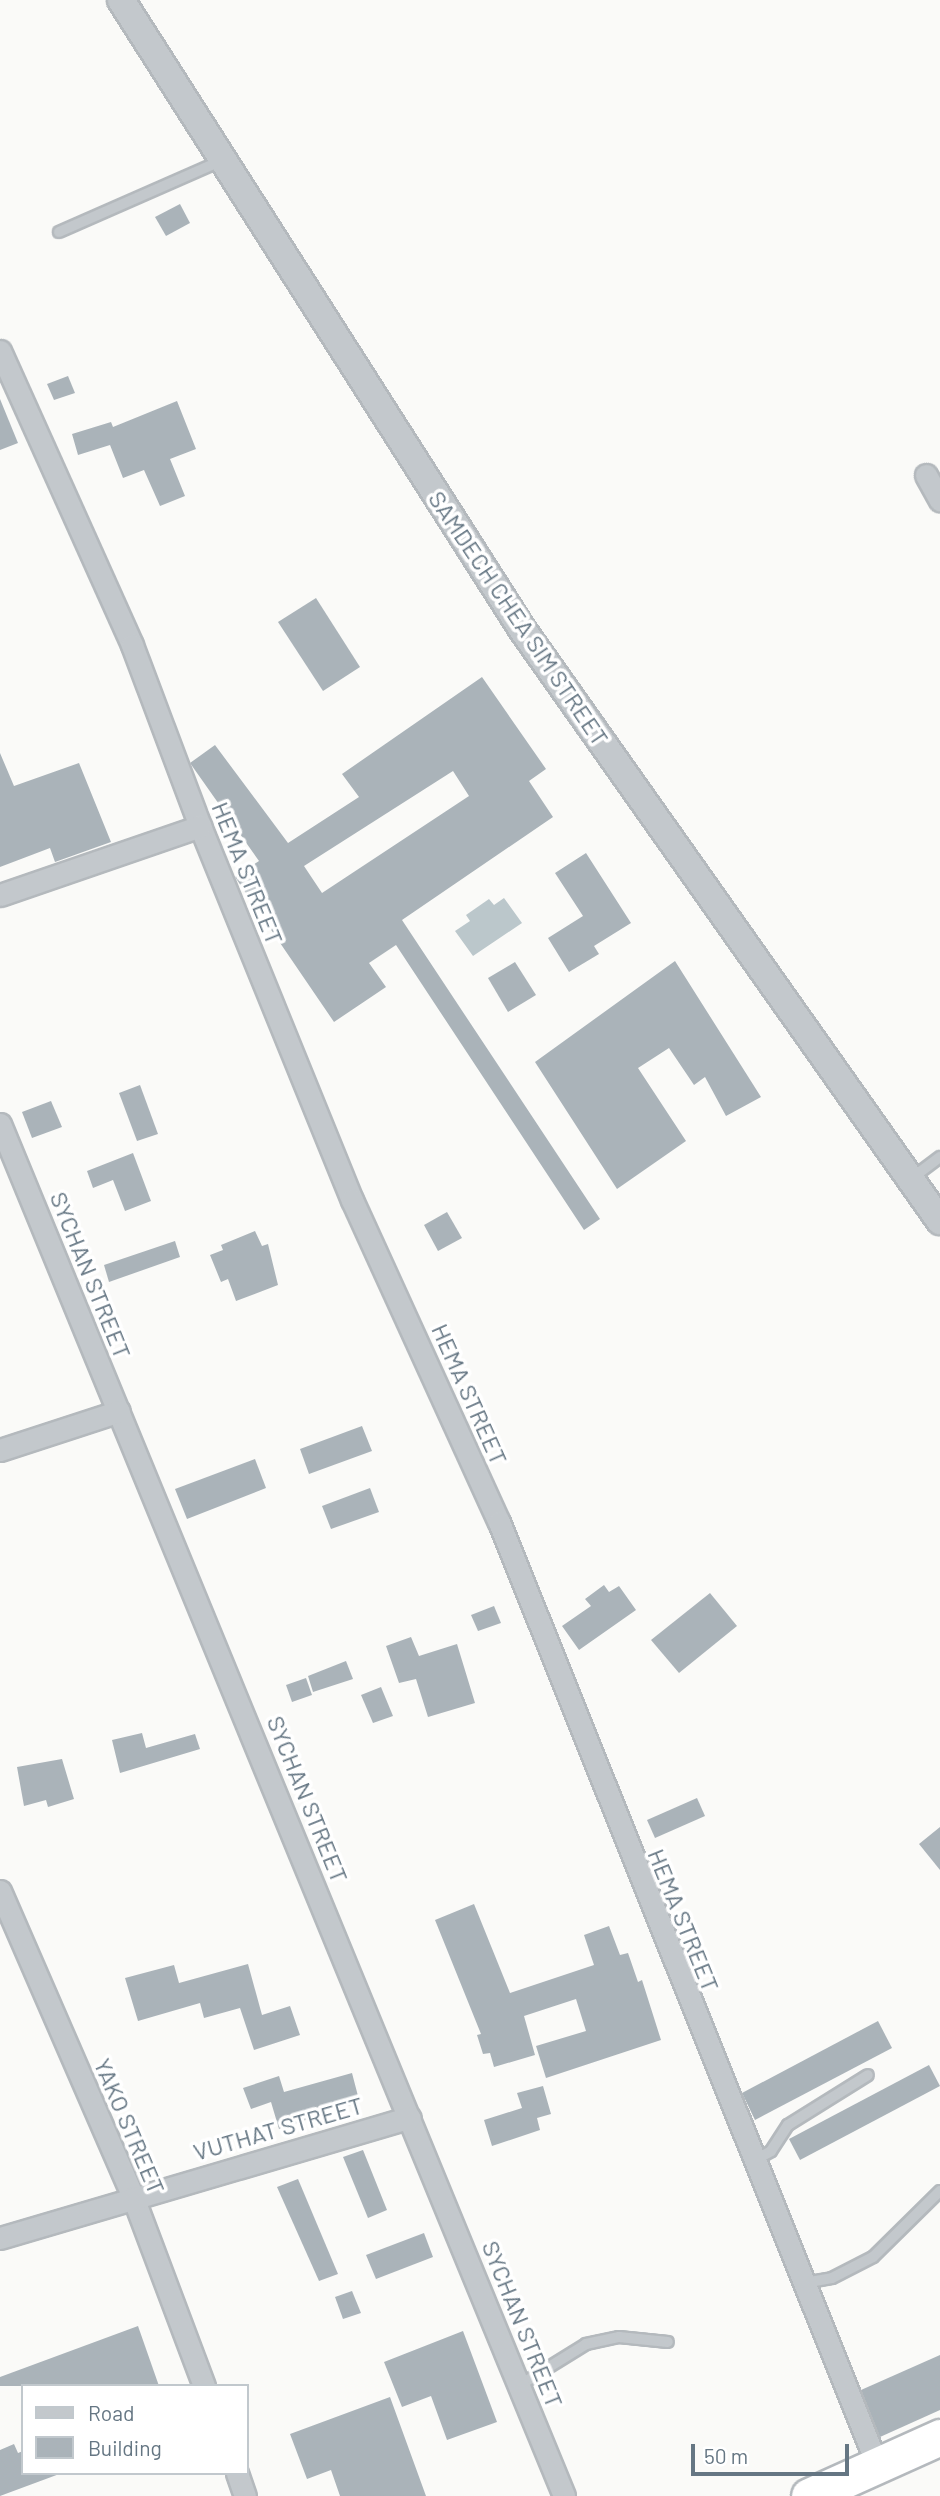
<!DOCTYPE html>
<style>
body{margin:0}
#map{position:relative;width:940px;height:2496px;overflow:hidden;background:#fafaf8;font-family:Barlow,sans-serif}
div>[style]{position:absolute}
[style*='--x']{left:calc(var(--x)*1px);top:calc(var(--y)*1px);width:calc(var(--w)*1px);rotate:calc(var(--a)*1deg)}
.water>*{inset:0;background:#bbc7cb}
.building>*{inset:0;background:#aab3b9}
.roads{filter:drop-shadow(2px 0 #b4b9bd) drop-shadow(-2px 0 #b4b9bd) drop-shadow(0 2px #b4b9bd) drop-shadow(0 -2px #b4b9bd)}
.service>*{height:10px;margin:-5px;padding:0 5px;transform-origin:5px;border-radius:5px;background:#c3c8cc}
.minor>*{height:21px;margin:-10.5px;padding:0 10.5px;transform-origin:10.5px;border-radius:10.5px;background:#c3c8cc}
.tertiary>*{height:26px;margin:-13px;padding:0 13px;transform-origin:13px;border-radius:13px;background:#c3c8cc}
.trunk>*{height:35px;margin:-17.5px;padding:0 17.5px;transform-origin:17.5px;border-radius:17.5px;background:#fff}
span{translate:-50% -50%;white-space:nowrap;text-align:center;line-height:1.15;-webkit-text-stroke:7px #fff;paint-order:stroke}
.street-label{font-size:24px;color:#657683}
.legend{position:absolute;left:21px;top:2384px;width:228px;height:91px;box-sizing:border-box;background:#fff;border:2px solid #c1c8cd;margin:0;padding:9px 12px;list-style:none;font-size:21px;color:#657683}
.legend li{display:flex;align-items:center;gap:14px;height:35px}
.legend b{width:35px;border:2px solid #c1c8cd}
.scale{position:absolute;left:691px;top:2444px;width:158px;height:32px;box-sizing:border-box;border:4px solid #657683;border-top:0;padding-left:9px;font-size:21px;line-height:24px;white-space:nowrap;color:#657683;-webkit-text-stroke:5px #fff;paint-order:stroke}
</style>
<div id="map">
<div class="water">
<div style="clip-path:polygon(504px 898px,522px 923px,473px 956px,455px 931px,470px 921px,466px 915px,489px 899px,494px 905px)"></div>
</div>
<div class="building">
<div style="clip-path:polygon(180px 204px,190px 223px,166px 236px,155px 217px)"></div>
<div style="clip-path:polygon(68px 376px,75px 393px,54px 400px,47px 384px)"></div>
<div style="clip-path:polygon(0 399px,18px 443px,0 450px)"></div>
<div style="clip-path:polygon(177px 401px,196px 449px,170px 459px,185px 496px,160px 506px,144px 470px,123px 478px,110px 445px,78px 455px,72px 434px,111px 422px,113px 427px)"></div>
<div style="clip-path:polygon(316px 598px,360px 667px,323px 691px,278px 622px)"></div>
<div style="clip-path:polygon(evenodd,482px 677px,546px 769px,529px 781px,553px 817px,402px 920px,600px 1219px,584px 1230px,396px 945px,369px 963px,386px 987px,334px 1022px,235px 877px,259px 861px,190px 763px,215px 745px,288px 843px,359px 797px,342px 774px,482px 677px,453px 771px,469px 796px,322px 893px,304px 866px,453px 771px)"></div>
<div style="clip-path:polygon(0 753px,14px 786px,79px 763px,111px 842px,55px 862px,50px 848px,0 867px)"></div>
<div style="clip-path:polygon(586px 853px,631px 923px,594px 946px,599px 954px,569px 972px,548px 938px,583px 916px,555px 873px)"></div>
<div style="clip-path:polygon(675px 961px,761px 1097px,726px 1116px,705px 1077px,694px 1085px,669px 1048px,638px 1068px,686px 1141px,617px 1189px,535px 1062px)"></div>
<div style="clip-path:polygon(515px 962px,536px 995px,508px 1012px,488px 978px)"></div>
<div style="clip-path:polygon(140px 1085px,158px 1134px,137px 1141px,119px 1093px)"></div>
<div style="clip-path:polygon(51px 1101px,62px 1127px,32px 1138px,22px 1112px)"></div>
<div style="clip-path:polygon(133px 1153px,151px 1201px,125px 1211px,113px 1180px,93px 1188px,87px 1171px)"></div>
<div style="clip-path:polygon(447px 1212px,462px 1238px,438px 1251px,424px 1225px)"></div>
<div style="clip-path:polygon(255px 1231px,262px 1246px,268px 1244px,278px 1285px,236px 1301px,228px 1279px,221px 1282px,210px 1255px,223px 1250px,221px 1245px)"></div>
<div style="clip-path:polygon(175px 1241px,180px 1257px,109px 1282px,104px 1265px)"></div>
<div style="clip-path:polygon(362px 1426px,372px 1451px,309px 1474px,300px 1449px)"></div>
<div style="clip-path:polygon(255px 1459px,266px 1488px,187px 1519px,175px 1489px)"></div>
<div style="clip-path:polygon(370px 1488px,379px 1512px,331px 1529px,322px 1506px)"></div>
<div style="clip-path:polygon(604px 1585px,609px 1592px,619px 1586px,636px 1610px,579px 1650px,562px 1626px,591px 1606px,585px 1599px)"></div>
<div style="clip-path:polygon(710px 1593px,737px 1626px,679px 1673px,651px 1640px)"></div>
<div style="clip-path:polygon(494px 1606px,501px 1623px,478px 1631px,471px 1615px)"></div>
<div style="clip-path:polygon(411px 1637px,419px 1656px,457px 1644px,475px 1703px,428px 1717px,416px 1679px,399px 1683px,386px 1646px)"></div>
<div style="clip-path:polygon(346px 1661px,353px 1679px,313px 1692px,308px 1676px)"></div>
<div style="clip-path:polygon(306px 1678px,312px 1695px,292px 1702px,286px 1685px)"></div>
<div style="clip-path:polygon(381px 1687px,393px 1716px,373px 1723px,361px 1695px)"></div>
<div style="clip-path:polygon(142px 1733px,146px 1748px,195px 1734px,200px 1749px,120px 1773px,112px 1740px)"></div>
<div style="clip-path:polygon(62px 1759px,74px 1799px,48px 1807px,46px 1800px,24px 1806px,17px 1767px)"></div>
<div style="clip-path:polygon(697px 1798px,705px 1816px,655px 1838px,647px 1820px)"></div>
<div style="clip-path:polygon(940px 1827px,940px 1870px,919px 1844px)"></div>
<div style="clip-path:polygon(474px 1904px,510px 1993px,594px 1965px,584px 1935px,609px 1926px,620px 1955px,628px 1953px,638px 1982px,642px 1980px,661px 2040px,546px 2078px,536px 2046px,586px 2031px,576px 1999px,524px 2016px,535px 2055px,494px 2067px,490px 2053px,483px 2054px,477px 2035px,481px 2034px,435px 1920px)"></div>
<div style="clip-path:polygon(248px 1964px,262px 2015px,290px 2006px,300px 2035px,254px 2050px,240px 2008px,204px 2018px,200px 2003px,138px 2021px,125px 1978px,174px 1965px,179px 1983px)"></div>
<div style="clip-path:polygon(878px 2021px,892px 2048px,755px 2120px,742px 2093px)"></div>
<div style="clip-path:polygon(929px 2065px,940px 2086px,800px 2160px,789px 2139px)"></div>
<div style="clip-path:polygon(352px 2073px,358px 2096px,353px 2097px,354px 2104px,279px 2129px,271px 2102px,251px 2109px,243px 2088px,279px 2076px,284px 2092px)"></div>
<div style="clip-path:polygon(543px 2086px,551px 2114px,537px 2118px,540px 2130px,492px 2146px,484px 2120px,522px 2108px,517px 2093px)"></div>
<div style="clip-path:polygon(363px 2150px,387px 2210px,368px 2218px,343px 2157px)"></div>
<div style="clip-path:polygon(298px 2179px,338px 2274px,319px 2281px,277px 2187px)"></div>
<div style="clip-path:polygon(424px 2233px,433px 2257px,376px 2279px,366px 2255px)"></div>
<div style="clip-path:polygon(352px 2291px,361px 2313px,343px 2319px,335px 2297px)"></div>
<div style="clip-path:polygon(138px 2326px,159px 2386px,0 2386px,0 2377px)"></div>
<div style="clip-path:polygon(463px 2331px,497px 2422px,447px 2440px,431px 2396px,402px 2407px,384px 2362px)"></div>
<div style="clip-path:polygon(940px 2355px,940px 2410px,880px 2437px,861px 2390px)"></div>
<div style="clip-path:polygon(390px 2397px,426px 2496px,340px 2496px,331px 2470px,307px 2479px,290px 2434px)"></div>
<div style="clip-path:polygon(14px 2444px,18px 2453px,23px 2451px,23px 2473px,62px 2473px,0 2496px,0 2450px)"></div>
</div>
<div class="roads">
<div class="service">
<div style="--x:59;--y:232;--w:179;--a:-23.7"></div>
<div style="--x:912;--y:1178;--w:35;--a:-37"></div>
<div style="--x:755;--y:2160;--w:18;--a:-29"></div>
<div style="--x:771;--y:2151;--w:31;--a:-57"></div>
<div style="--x:788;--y:2125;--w:94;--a:-32"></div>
<div style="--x:804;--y:2283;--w:28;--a:-10"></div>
<div style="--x:832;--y:2278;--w:46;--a:-27.1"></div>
<div style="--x:873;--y:2257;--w:94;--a:-44.6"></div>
<div style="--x:520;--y:2385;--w:78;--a:-31.8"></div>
<div style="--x:586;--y:2344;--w:34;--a:-12"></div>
<div style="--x:619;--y:2337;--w:49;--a:5.8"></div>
</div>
<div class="minor">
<div style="--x:0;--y:351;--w:322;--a:65.8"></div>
<div style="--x:132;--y:645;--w:193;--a:69.4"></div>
<div style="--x:200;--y:826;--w:404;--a:67.9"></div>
<div style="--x:352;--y:1200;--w:354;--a:65.5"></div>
<div style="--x:499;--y:1522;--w:1015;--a:68.14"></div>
<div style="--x:926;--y:475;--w:29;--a:61"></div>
<div style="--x:0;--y:895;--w:212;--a:-19"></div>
<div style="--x:0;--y:1124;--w:1483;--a:67.65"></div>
<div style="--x:0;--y:1450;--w:125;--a:-18.1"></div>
<div style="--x:0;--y:1891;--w:334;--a:66.5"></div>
<div style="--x:133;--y:2197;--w:202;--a:69.4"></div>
<div style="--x:0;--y:2238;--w:427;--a:-16.4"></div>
<div style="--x:237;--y:2473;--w:24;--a:71"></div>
</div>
<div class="tertiary">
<div style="--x:121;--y:0;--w:746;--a:57.48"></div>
<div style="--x:522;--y:629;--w:725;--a:54.77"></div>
</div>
<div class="trunk">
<div style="--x:809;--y:2496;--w:144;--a:-24.2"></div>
</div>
</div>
<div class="street-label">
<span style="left:519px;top:618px;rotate:56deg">SAMDECH CHEA SIM STREET</span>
<span style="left:248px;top:873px;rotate:68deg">HEMA STREET</span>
<span style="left:91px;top:1275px;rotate:68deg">SYCHAN STREET</span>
<span style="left:470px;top:1394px;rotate:66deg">HEMA STREET</span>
<span style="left:308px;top:1799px;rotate:68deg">SYCHAN STREET</span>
<span style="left:684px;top:1920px;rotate:68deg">HEMA STREET</span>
<span style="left:130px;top:2126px;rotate:67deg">YAKO STREET</span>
<span style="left:278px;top:2128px;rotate:-16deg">VUTHAT STREET</span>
<span style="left:523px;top:2324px;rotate:68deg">SYCHAN STREET</span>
</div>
<ul class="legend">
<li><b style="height:9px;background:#c3c8cc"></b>Road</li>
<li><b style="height:19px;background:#aab3b9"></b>Building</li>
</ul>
<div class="scale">50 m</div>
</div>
